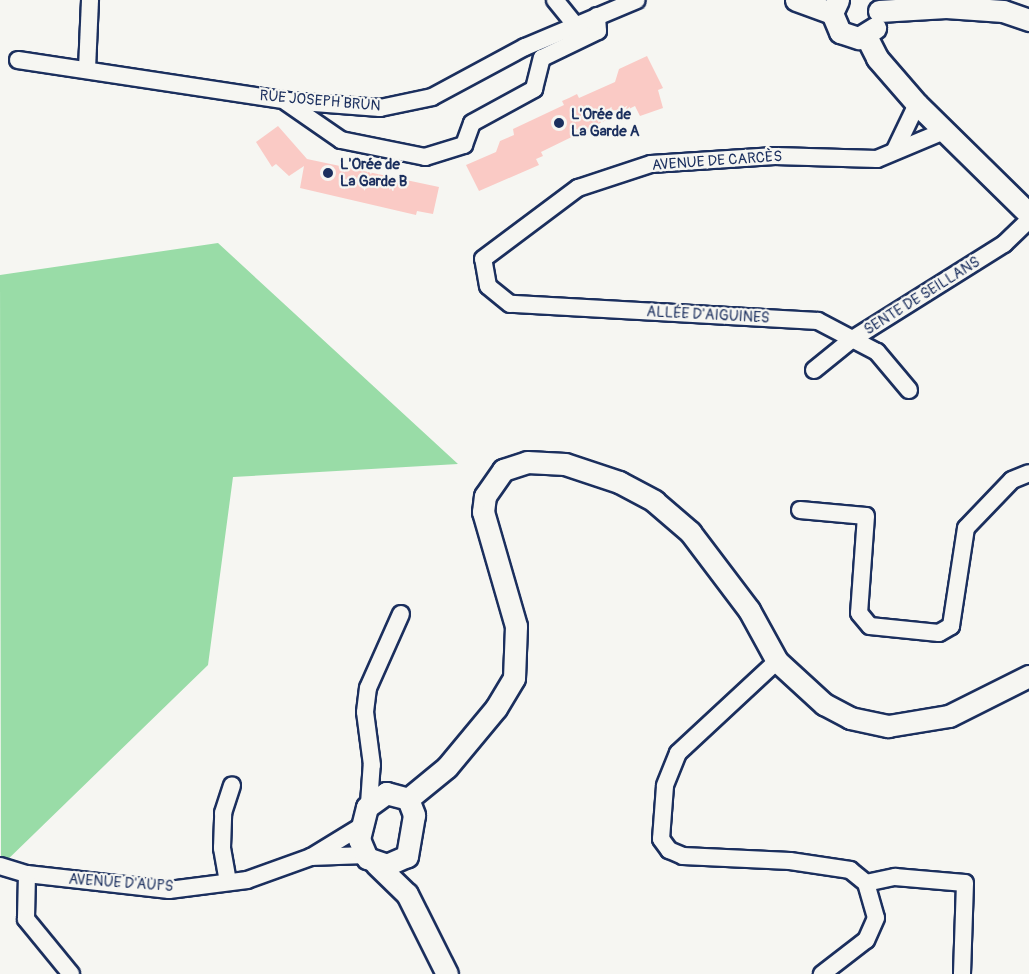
<!DOCTYPE html>
<meta charset="utf-8">
<style>
body{margin:0}
#map{position:relative;width:1029px;height:974px;overflow:hidden;background:#f6f6f2;font-family:Pangolin,sans-serif}
div>[style]{position:absolute}
[style*='--x']{left:calc(var(--x)*1px);top:calc(var(--y)*1px);width:calc(var(--w)*1px);rotate:calc(var(--a)*1deg)}
.green>*{inset:0;background:#99dca7}
.building>*{inset:0;background:#facac5}
.roads{filter:drop-shadow(2px 0 #1b2f5e) drop-shadow(-2px 0 #1b2f5e) drop-shadow(0 2px #1b2f5e) drop-shadow(0 -2px #1b2f5e)}
.minor>*{height:16px;margin:-8px;padding:0 8px;transform-origin:8px;border-radius:8px;background:#f6f6f2}
.tertiary>*{height:21px;margin:-10.5px;padding:0 10.5px;transform-origin:10.5px;border-radius:10.5px;background:#f6f6f2}
.dots>*{width:16px;height:16px;translate:-50% -50%;box-sizing:border-box;border:3px solid #f6f6f2;border-radius:50%}
span{translate:-50% -50%;white-space:nowrap;text-align:center;line-height:1.15;-webkit-text-stroke:4.5px #f6f6f2;paint-order:stroke}
.street-label{font-size:15px;color:#1b2f5e}
.poi-label{font-size:15px;color:#1b2f5e;font-weight:700}
.left{translate:0 -50%;text-align:left}
</style>
<div id="map">
<div class="green">
<div style="clip-path:polygon(218px 243px,458px 464px,233px 477px,208px 665px,1px 866px,0 275px)"></div>
</div>
<div class="building">
<div style="clip-path:polygon(647px 56px,663px 88px,658px 90px,663px 108px,640px 116px,635px 106px,541px 152px,543px 156px,536px 159px,539px 165px,479px 191px,466px 165px,496px 152px,500px 141px,514px 135px,513px 129px,564px 105px,562px 101px,569px 98px,577px 94px,579px 98px,615px 82px,619px 69px)"></div>
<div style="clip-path:polygon(278px 126px,307px 159px,439px 187px,433px 214px,417px 211px,416px 215px,300px 188px,304px 166px,289px 176px,276px 164px,272px 167px,256px 142px)"></div>
</div>
<div class="roads">
<div class="minor">
<div style="--x:555;--y:0;--w:32;--a:51"></div>
<div style="--x:18;--y:60;--w:273;--a:8.6"></div>
<div style="--x:288;--y:101;--w:92;--a:4.4"></div>
<div style="--x:380;--y:108;--w:53;--a:-11.9"></div>
<div style="--x:432;--y:97;--w:106;--a:-28.3"></div>
<div style="--x:525;--y:47;--w:121;--a:-22.8"></div>
<div style="--x:87;--y:69;--w:69;--a:-87.5"></div>
<div style="--x:286;--y:102;--w:67;--a:34.6"></div>
<div style="--x:341;--y:140;--w:86;--a:11.4"></div>
<div style="--x:425;--y:157;--w:41;--a:-17.1"></div>
<div style="--x:464;--y:145;--w:23;--a:-70"></div>
<div style="--x:472;--y:123;--w:71;--a:-28.7"></div>
<div style="--x:534;--y:89;--w:32;--a:-76"></div>
<div style="--x:542;--y:58;--w:62;--a:-25.7"></div>
<div style="--x:598;--y:31;--w:15;--a:-94"></div>
<div style="--x:895;--y:150;--w:51;--a:-64.4"></div>
<div style="--x:814;--y:370;--w:48;--a:-39"></div>
<div style="--x:851;--y:340;--w:181;--a:-32.1"></div>
<div style="--x:1004;--y:244;--w:35;--a:-44"></div>
<div style="--x:909;--y:390;--w:50;--a:-130.1"></div>
<div style="--x:877;--y:352;--w:67;--a:-152.3"></div>
<div style="--x:818;--y:321;--w:308;--a:-176.8"></div>
<div style="--x:510;--y:304;--w:28;--a:-141"></div>
<div style="--x:488;--y:286;--w:27;--a:-100"></div>
<div style="--x:483;--y:259;--w:119;--a:-36.8"></div>
<div style="--x:578;--y:188;--w:77;--a:-18.2"></div>
<div style="--x:651;--y:164;--w:124;--a:-3.7"></div>
<div style="--x:775;--y:156;--w:102;--a:1.7"></div>
<div style="--x:877;--y:159;--w:73;--a:-22.7"></div>
<div style="--x:800;--y:510;--w:66;--a:5.2"></div>
<div style="--x:866;--y:516;--w:97;--a:94.1"></div>
<div style="--x:859;--y:613;--w:17;--a:50"></div>
<div style="--x:870;--y:626;--w:69;--a:5.8"></div>
<div style="--x:939;--y:633;--w:14;--a:-30"></div>
<div style="--x:951;--y:626;--w:99;--a:-81.3"></div>
<div style="--x:966;--y:528;--w:66;--a:-46.2"></div>
<div style="--x:1012;--y:480;--w:18;--a:-22"></div>
<div style="--x:777;--y:661;--w:135;--a:137.1"></div>
<div style="--x:678;--y:753;--w:35;--a:112"></div>
<div style="--x:665;--y:786;--w:53;--a:94.3"></div>
<div style="--x:661;--y:839;--w:14;--a:54"></div>
<div style="--x:669;--y:850;--w:15;--a:23"></div>
<div style="--x:683;--y:856;--w:107;--a:2.7"></div>
<div style="--x:790;--y:861;--w:61;--a:8.5"></div>
<div style="--x:850;--y:870;--w:21;--a:39"></div>
<div style="--x:866;--y:883;--w:36;--a:74"></div>
<div style="--x:876;--y:918;--w:24;--a:114"></div>
<div style="--x:866;--y:940;--w:56;--a:142.3"></div>
<div style="--x:369;--y:804;--w:39;--a:-86"></div>
<div style="--x:372;--y:765;--w:53;--a:-97.5"></div>
<div style="--x:365;--y:712;--w:24;--a:-83"></div>
<div style="--x:368;--y:688;--w:81;--a:-66"></div>
<div style="--x:311;--y:857;--w:54;--a:-2.1"></div>
<div style="--x:0;--y:866;--w:28;--a:17"></div>
<div style="--x:27;--y:874;--w:143;--a:6.4"></div>
<div style="--x:169;--y:890;--w:79;--a:-7.3"></div>
<div style="--x:247;--y:880;--w:68;--a:-19.8"></div>
<div style="--x:311;--y:857;--w:57;--a:-31.5"></div>
<div style="--x:27;--y:874;--w:45;--a:91.3"></div>
<div style="--x:26;--y:919;--w:71;--a:50.7"></div>
<div style="--x:228;--y:882;--w:35;--a:-100"></div>
<div style="--x:222;--y:848;--w:35;--a:-88"></div>
<div style="--x:223;--y:813;--w:29;--a:-72"></div>
<div style="--x:866;--y:883;--w:30;--a:-12"></div>
<div style="--x:895;--y:877;--w:70;--a:4.9"></div>
<div style="--x:965;--y:883;--w:91;--a:91.9"></div>
</div>
<div class="tertiary">
<div style="--x:796;--y:0;--w:38;--a:20"></div>
<div style="--x:838;--y:0;--w:14;--a:115"></div>
<div style="--x:832;--y:13;--w:21;--a:67"></div>
<div style="--x:840;--y:32;--w:20;--a:18"></div>
<div style="--x:859;--y:38;--w:19;--a:-32"></div>
<div style="--x:879;--y:11;--w:67;--a:-3.4"></div>
<div style="--x:946;--y:7;--w:57;--a:4"></div>
<div style="--x:1003;--y:11;--w:28;--a:19"></div>
<div style="--x:866;--y:36;--w:25;--a:63"></div>
<div style="--x:877;--y:58;--w:61;--a:49"></div>
<div style="--x:917;--y:104;--w:157;--a:44.5"></div>
<div style="--x:386;--y:793;--w:23;--a:15"></div>
<div style="--x:408;--y:799;--w:17;--a:69"></div>
<div style="--x:414;--y:815;--w:42;--a:99.7"></div>
<div style="--x:407;--y:856;--w:22;--a:156"></div>
<div style="--x:387;--y:865;--w:21;--a:-161"></div>
<div style="--x:367;--y:858;--w:21;--a:-113"></div>
<div style="--x:359;--y:839;--w:33;--a:-76"></div>
<div style="--x:367;--y:807;--w:24;--a:-36"></div>
<div style="--x:408;--y:799;--w:50;--a:-39.4"></div>
<div style="--x:447;--y:767;--w:77;--a:-50.3"></div>
<div style="--x:496;--y:708;--w:35;--a:-59"></div>
<div style="--x:514;--y:678;--w:52;--a:-87.8"></div>
<div style="--x:516;--y:626;--w:119;--a:-106.1"></div>
<div style="--x:483;--y:512;--w:16;--a:-83"></div>
<div style="--x:485;--y:496;--w:32;--a:-55"></div>
<div style="--x:503;--y:470;--w:25;--a:-18"></div>
<div style="--x:527;--y:462;--w:38;--a:3"></div>
<div style="--x:565;--y:464;--w:57;--a:18.4"></div>
<div style="--x:619;--y:482;--w:40;--a:28"></div>
<div style="--x:654;--y:501;--w:48;--a:40.7"></div>
<div style="--x:690;--y:532;--w:98;--a:52.9"></div>
<div style="--x:749;--y:610;--w:58;--a:61.2"></div>
<div style="--x:777;--y:661;--w:64;--a:42.5"></div>
<div style="--x:824;--y:704;--w:30;--a:28"></div>
<div style="--x:850;--y:718;--w:39;--a:12"></div>
<div style="--x:888;--y:726;--w:62;--a:-9.3"></div>
<div style="--x:949;--y:716;--w:89;--a:-26.6"></div>
<div style="--x:376;--y:864;--w:43;--a:44.1"></div>
<div style="--x:407;--y:894;--w:89;--a:63.4"></div>
</div>
</div>
<div class="dots">
<div style="left:559px;top:123px;background:#1b2f5e"></div>
<div style="left:328px;top:173px;background:#1b2f5e"></div>
</div>
<div class="street-label">
<span style="left:320px;top:101px;rotate:5deg">RUE JOSEPH BRUN</span>
<span style="left:717px;top:161px;rotate:-4deg">AVENUE DE CARCÈS</span>
<span style="left:922px;top:296px;rotate:-32deg">SENTE DE SEILLANS</span>
<span style="left:708px;top:315px;rotate:3deg">ALLÉE D'AIGUINES</span>
<span style="left:121px;top:883px;rotate:4deg">AVENUE D'AUPS</span>
</div>
<div class="poi-label">
<span class="left" style="left:571px;top:123px">L'Orée de<br>La Garde A</span>
<span class="left" style="left:340px;top:173px">L'Orée de<br>La Garde B</span>
</div>
</div>
